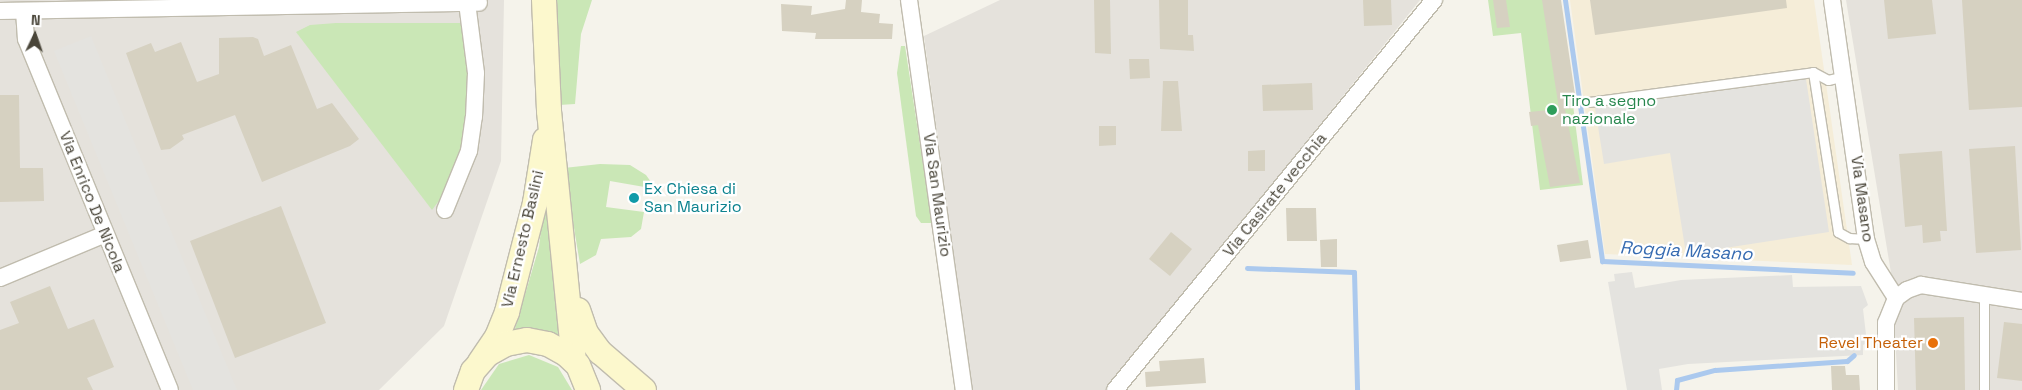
<!DOCTYPE html>
<style>
body{margin:0}
#map{position:relative;width:2022px;height:390px;overflow:hidden;background:#f5f3eb;font-family:"Space Grotesk",sans-serif}
div>[style]{position:absolute}
[style*='--x']{left:calc(var(--x)*1px);top:calc(var(--y)*1px);width:calc(var(--w)*1px);rotate:calc(var(--a)*1deg)}
.commercial>*{inset:0;background:#f5edd8}
.industrial>*{inset:0;background:#e5e2dc}
.green>*{inset:0;background:#cae7b6}
.parking>*{inset:0;background:#e4e3df}
.stream>*{height:5px;margin:-2.5px;padding:0 2.5px;transform-origin:2.5px;border-radius:2.5px;background:#abc9ee}
.building>*{inset:0;background:#d6d1c1}
.roads{filter:drop-shadow(1px 0 #c0bcae) drop-shadow(-1px 0 #c0bcae) drop-shadow(0 1px #c0bcae) drop-shadow(0 -1px #c0bcae)}
.service>*{height:9px;margin:-4.5px;padding:0 4.5px;transform-origin:4.5px;border-radius:4.5px;background:#fff}
.minor>*{height:16px;margin:-8px;padding:0 8px;transform-origin:8px;border-radius:8px;background:#fff}
.secondary>*{height:24px;margin:-12px;padding:0 12px;transform-origin:12px;border-radius:12px;background:#fcf8cd}
.dots>*{width:14px;height:14px;translate:-50% -50%;box-sizing:border-box;border:2px solid #fff;border-radius:50%}
span{translate:-50% -50%;white-space:nowrap;text-align:center;line-height:1.15;-webkit-text-stroke:4.5px #fff;paint-order:stroke}
.leisure-label{font-size:16px;color:#27864d}
.left{translate:0 -50%;text-align:left}
.culture-label{font-size:16px;color:#0d838f}
.street-label{font-size:16px;color:#494539}
.food-label{font-size:16px;color:#c56008}
.right{translate:-100% -50%;text-align:right}
.water-label{font-size:18px;color:#366bb1;font-style:italic}
.north{position:absolute;left:10px;top:10px;width:50px;height:50px;-webkit-text-stroke:4px #fff;paint-order:stroke;rotate:3deg;font-size:14px;font-weight:700;line-height:20px;text-align:center;color:#494539}
.north::after{content:'';display:block;margin:auto;width:18px;height:22px;background:#494539;clip-path:polygon(50% 0,100% 100%,50% 72%,0 100%)}
</style>
<div id="map">
<div class="commercial">
<div style="clip-path:polygon(1570px 0,1814px 0,1852px 265px,1605px 254px)"></div>
</div>
<div class="industrial">
<div style="clip-path:polygon(0 0,504px 0,501px 161px,444px 326px,379px 390px,0 390px)"></div>
<div style="clip-path:polygon(1000px 0,1420px 0,1107px 390px,972px 390px,924px 36px)"></div>
<div style="clip-path:polygon(1846px 0,2022px 0,2022px 390px,1898px 390px,1892px 279px)"></div>
</div>
<div class="green">
<div style="clip-path:polygon(557px 0,592px 0,581px 34px,575px 104px,559px 105px)"></div>
<div style="clip-path:polygon(1488px 0,1560px 0,1583px 185px,1540px 190px,1521px 33px,1493px 36px)"></div>
<div style="clip-path:polygon(336px 23px,460px 23px,463px 30px,468px 77px,466px 130px,450px 186px,432px 210px,296px 32px,310px 25px)"></div>
<div style="clip-path:polygon(901px 46px,905px 46px,932px 223px,921px 223px,916px 216px,897px 73px)"></div>
<div style="clip-path:polygon(600px 164px,630px 165px,646px 175px,656px 189px,610px 181px,606px 207px,644px 212px,641px 229px,631px 237px,601px 239px,596px 255px,580px 264px,564px 168px)"></div>
<div style="clip-path:polygon(547px 177px,566px 341px,514px 332px,539px 247px)"></div>
<div style="clip-path:polygon(529px 355px,558px 367px,572px 390px,481px 390px,499px 364px)"></div>
</div>
<div class="parking">
<div style="clip-path:polygon(91px 36px,134px 142px,237px 390px,193px 390px,54px 51px)"></div>
<div style="clip-path:polygon(1806px 79px,1829px 232px,1686px 254px,1670px 153px,1604px 164px,1595px 108px)"></div>
<div style="clip-path:polygon(1632px 272px,1635px 288px,1681px 280px,1792px 275px,1793px 287px,1861px 286px,1868px 305px,1863px 309px,1867px 343px,1863px 345px,1863px 355px,1688px 364px,1659px 369px,1662px 390px,1627px 390px,1608px 282px,1615px 281px,1614px 274px)"></div>
</div>
<div class="stream">
<div style="--x:1565;--y:0;--w:264;--a:81.9"></div>
<div style="--x:1602;--y:261;--w:251;--a:2.7"></div>
<div style="--x:1247;--y:268;--w:107;--a:2.1"></div>
<div style="--x:1354;--y:272;--w:118;--a:88.5"></div>
<div style="--x:1676;--y:390;--w:10;--a:-84"></div>
<div style="--x:1677;--y:380;--w:39;--a:-15"></div>
<div style="--x:1715;--y:370;--w:132;--a:-3.9"></div>
<div style="--x:1847;--y:361;--w:9;--a:-41"></div>
</div>
<div class="building">
<div style="clip-path:polygon(846px 0,862px 0,861px 12px,880px 14px,879px 23px,893px 24px,892px 39px,815px 39px,816px 33px,782px 31px,781px 4px,812px 6px,811px 15px,845px 9px)"></div>
<div style="clip-path:polygon(1094px 0,1110px 0,1111px 54px,1095px 53px)"></div>
<div style="clip-path:polygon(1159px 0,1188px 0,1188px 35px,1193px 35px,1194px 51px,1160px 49px)"></div>
<div style="clip-path:polygon(1363px 0,1391px 0,1392px 25px,1364px 26px)"></div>
<div style="clip-path:polygon(1493px 0,1506px 0,1510px 27px,1497px 28px)"></div>
<div style="clip-path:polygon(1542px 0,1561px 0,1577px 108px,1565px 109px,1580px 183px,1550px 187px,1538px 125px,1531px 126px,1529px 112px,1559px 109px)"></div>
<div style="clip-path:polygon(1590px 0,1786px 0,1787px 8px,1595px 35px)"></div>
<div style="clip-path:polygon(1884px 0,1932px 0,1936px 34px,1888px 39px)"></div>
<div style="clip-path:polygon(1962px 0,2022px 0,2022px 107px,1969px 110px)"></div>
<div style="clip-path:polygon(253px 37px,258px 39px,264px 56px,291px 45px,317px 109px,332px 103px,359px 139px,350px 146px,262px 182px,235px 115px,182px 135px,184px 139px,170px 149px,161px 150px,126px 53px,151px 43px,155px 52px,181px 42px,197px 82px,219px 74px,219px 38px)"></div>
<div style="clip-path:polygon(1129px 59px,1149px 59px,1150px 78px,1130px 79px)"></div>
<div style="clip-path:polygon(1163px 81px,1178px 81px,1182px 131px,1161px 131px)"></div>
<div style="clip-path:polygon(1312px 83px,1313px 110px,1263px 111px,1262px 85px)"></div>
<div style="clip-path:polygon(0 95px,19px 95px,20px 168px,43px 168px,44px 201px,0 202px)"></div>
<div style="clip-path:polygon(1099px 126px,1116px 126px,1116px 145px,1099px 146px)"></div>
<div style="clip-path:polygon(2015px 146px,2021px 250px,1976px 253px,1969px 149px)"></div>
<div style="clip-path:polygon(1265px 150px,1265px 171px,1248px 171px,1248px 151px)"></div>
<div style="clip-path:polygon(1942px 151px,1947px 231px,1940px 231px,1941px 241px,1923px 243px,1922px 225px,1905px 227px,1899px 154px)"></div>
<div style="clip-path:polygon(281px 206px,326px 323px,235px 358px,190px 241px)"></div>
<div style="clip-path:polygon(1286px 208px,1316px 208px,1317px 241px,1287px 241px)"></div>
<div style="clip-path:polygon(1171px 232px,1192px 249px,1170px 276px,1149px 259px)"></div>
<div style="clip-path:polygon(1337px 239px,1337px 267px,1321px 267px,1320px 240px)"></div>
<div style="clip-path:polygon(1588px 240px,1591px 258px,1560px 262px,1557px 245px)"></div>
<div style="clip-path:polygon(50px 286px,68px 329px,94px 319px,114px 367px,87px 378px,93px 390px,0 390px,0 330px,19px 323px,10px 302px)"></div>
<div style="clip-path:polygon(1964px 317px,1965px 390px,1916px 390px,1914px 318px)"></div>
<div style="clip-path:polygon(2004px 322px,2022px 324px,2022px 381px,1997px 378px)"></div>
<div style="clip-path:polygon(1204px 358px,1206px 383px,1146px 387px,1145px 372px,1160px 371px,1159px 361px)"></div>
<div style="clip-path:polygon(1831px 366px,1845px 366px,1846px 375px,1859px 375px,1860px 390px,1832px 390px)"></div>
</div>
<div class="roads">
<div class="service">
<div style="--x:1813;--y:72;--w:162;--a:81.1"></div>
<div style="--x:1838;--y:232;--w:13;--a:29"></div>
<div style="--x:1849;--y:238;--w:17;--a:3"></div>
<div style="--x:1589;--y:102;--w:226;--a:-7.6"></div>
<div style="--x:1813;--y:72;--w:17;--a:28"></div>
<div style="--x:1828;--y:80;--w:17;--a:-13"></div>
<div style="--x:1984;--y:294;--w:96;--a:90"></div>
</div>
<div class="minor">
<div style="--x:909;--y:0;--w:394;--a:82"></div>
<div style="--x:1832;--y:0;--w:241;--a:81.9"></div>
<div style="--x:1866;--y:239;--w:24;--a:73"></div>
<div style="--x:1873;--y:262;--w:43;--a:57.4"></div>
<div style="--x:0;--y:11;--w:479;--a:-1"></div>
<div style="--x:24;--y:11;--w:28;--a:86"></div>
<div style="--x:26;--y:39;--w:379;--a:67.7"></div>
<div style="--x:445;--y:210;--w:64;--a:-67.9"></div>
<div style="--x:469;--y:151;--w:34;--a:-82"></div>
<div style="--x:474;--y:117;--w:44;--a:-87.4"></div>
<div style="--x:476;--y:73;--w:71;--a:-97.3"></div>
<div style="--x:0;--y:278;--w:114;--a:-22.7"></div>
<div style="--x:1115;--y:390;--w:504;--a:-50.72"></div>
<div style="--x:1886;--y:390;--w:67;--a:-90"></div>
<div style="--x:1886;--y:323;--w:27;--a:-68"></div>
<div style="--x:1896;--y:298;--w:14;--a:-36"></div>
<div style="--x:1907;--y:290;--w:15;--a:-20"></div>
<div style="--x:1921;--y:285;--w:102;--a:9"></div>
</div>
<div class="secondary">
<div style="--x:544;--y:0;--w:111;--a:87.4"></div>
<div style="--x:549;--y:111;--w:251;--a:84.3"></div>
<div style="--x:578;--y:310;--w:24;--a:71"></div>
<div style="--x:586;--y:333;--w:24;--a:54"></div>
<div style="--x:600;--y:352;--w:58;--a:40.8"></div>
<div style="--x:480;--y:362;--w:30;--a:-56"></div>
<div style="--x:497;--y:337;--w:27;--a:-68"></div>
<div style="--x:507;--y:312;--w:113;--a:-75.6"></div>
<div style="--x:535;--y:203;--w:64;--a:-81"></div>
<div style="--x:466;--y:390;--w:20;--a:-70"></div>
<div style="--x:473;--y:371;--w:23;--a:-49"></div>
<div style="--x:488;--y:354;--w:21;--a:-29"></div>
<div style="--x:506;--y:344;--w:21;--a:-11"></div>
<div style="--x:527;--y:340;--w:21;--a:11"></div>
<div style="--x:548;--y:344;--w:21;--a:29"></div>
<div style="--x:566;--y:354;--w:16;--a:43"></div>
<div style="--x:578;--y:365;--w:27;--a:68"></div>
</div>
</div>
<div class="dots">
<div style="left:1552px;top:110px;background:#2e9e5b"></div>
<div style="left:634px;top:198px;background:#0f9aa8"></div>
<div style="left:1933px;top:343px;background:#e8710a"></div>
</div>
<div class="leisure-label">
<span class="left" style="left:1562px;top:110px">Tiro a segno<br>nazionale</span>
</div>
<div class="culture-label">
<span class="left" style="left:644px;top:198px">Ex Chiesa di<br>San Maurizio</span>
</div>
<div class="street-label">
<span style="left:937px;top:195px;rotate:82deg">Via San Maurizio</span>
<span style="left:1275px;top:195px;rotate:-51deg">Via Casirate vecchia</span>
<span style="left:1862px;top:199px;rotate:82deg">Via Masano</span>
<span style="left:92px;top:202px;rotate:68deg">Via Enrico De Nicola</span>
<span style="left:523px;top:239px;rotate:-77deg">Via Ernesto Baslini</span>
</div>
<div class="food-label">
<span class="right" style="left:1923px;top:343px">Revel Theater</span>
</div>
<div class="water-label">
<span style="left:1686px;top:251px;rotate:3deg">Roggia Masano</span>
</div>
<div class="north">N</div>
</div>
